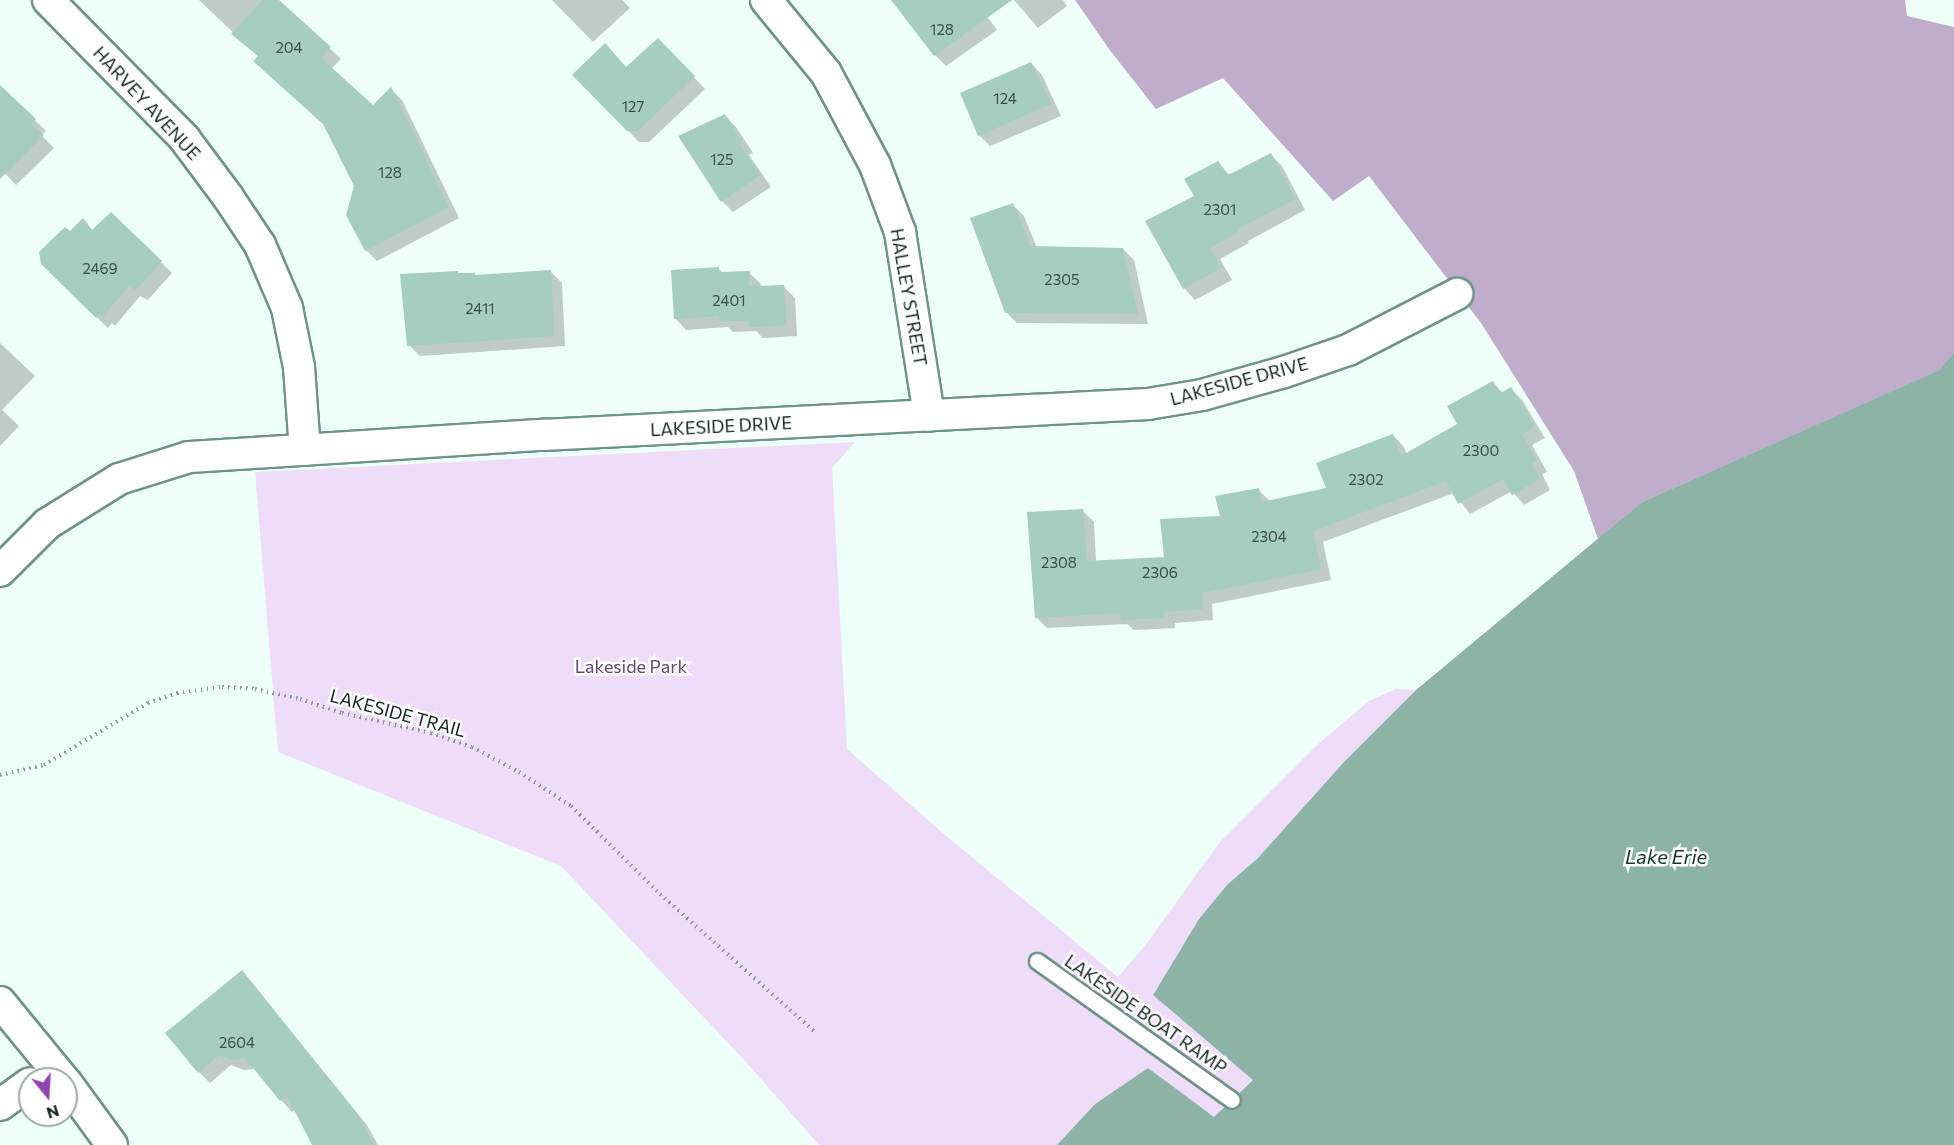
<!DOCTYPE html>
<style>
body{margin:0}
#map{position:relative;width:1954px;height:1145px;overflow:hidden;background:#eefef8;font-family:Commissioner,sans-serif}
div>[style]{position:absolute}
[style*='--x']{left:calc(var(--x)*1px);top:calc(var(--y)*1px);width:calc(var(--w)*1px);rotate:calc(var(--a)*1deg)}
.green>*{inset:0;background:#efdcf9}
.forest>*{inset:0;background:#c0adcb}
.water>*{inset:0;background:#8cb3a6}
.shadow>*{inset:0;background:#0003}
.building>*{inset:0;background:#a5cdc0}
.path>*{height:4px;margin-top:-2px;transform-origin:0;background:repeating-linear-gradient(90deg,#899994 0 1.5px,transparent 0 6px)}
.roads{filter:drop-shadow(2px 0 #6e9488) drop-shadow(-2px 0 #6e9488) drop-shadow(0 2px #6e9488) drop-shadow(0 -2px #6e9488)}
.service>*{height:15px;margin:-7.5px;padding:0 7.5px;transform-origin:7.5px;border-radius:7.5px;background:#fff}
.minor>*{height:30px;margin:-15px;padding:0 15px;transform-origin:15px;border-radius:15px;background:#fff}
span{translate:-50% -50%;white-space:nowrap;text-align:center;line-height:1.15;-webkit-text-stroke:5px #fff;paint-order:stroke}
.number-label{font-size:15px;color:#3a4f49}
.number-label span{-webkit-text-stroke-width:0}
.street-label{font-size:18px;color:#162521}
.park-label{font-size:18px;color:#644773}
.water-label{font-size:20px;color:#11362d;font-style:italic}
.north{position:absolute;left:18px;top:1067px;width:60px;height:60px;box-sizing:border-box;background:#fff;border:2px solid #a2a8a6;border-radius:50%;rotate:162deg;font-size:16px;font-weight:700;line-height:24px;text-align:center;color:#162521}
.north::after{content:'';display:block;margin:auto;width:21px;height:27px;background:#9143b4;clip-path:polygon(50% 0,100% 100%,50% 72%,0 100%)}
</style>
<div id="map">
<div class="green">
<div style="clip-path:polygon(855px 442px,832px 468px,847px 749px,945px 835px,1118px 977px,1148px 942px,1219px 843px,1316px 746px,1369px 701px,1396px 689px,1416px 690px,1344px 762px,1258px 858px,1227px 885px,1199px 919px,1153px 994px,1253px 1079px,1214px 1118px,1148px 1068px,1095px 1104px,1057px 1145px,819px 1145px,746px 1062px,561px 866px,278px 752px,255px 472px)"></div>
</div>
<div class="forest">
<div style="clip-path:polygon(1075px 0,1905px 0,1907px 16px,1954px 27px,1954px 352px,1941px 370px,1642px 502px,1598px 539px,1574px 471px,1481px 323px,1369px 176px,1333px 201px,1223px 78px,1156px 109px,1109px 49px)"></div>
</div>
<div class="water">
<div style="clip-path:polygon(1954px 352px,1954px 1145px,1057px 1145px,1095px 1104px,1148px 1068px,1214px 1117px,1253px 1080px,1153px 995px,1199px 919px,1227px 885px,1258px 858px,1344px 762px,1416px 690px,1642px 502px,1940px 370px)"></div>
</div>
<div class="shadow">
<div style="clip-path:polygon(199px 0,277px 0,341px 59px,331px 69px,373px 107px,391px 89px,402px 100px,459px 218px,377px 261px,366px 250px,348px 215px,355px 186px,326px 125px,259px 57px)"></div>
<div style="clip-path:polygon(552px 0,622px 0,630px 8px,593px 42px)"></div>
<div style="clip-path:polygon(896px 0,975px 0,997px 30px,946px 66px,935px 55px)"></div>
<div style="clip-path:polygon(1014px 0,1063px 0,1067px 6px,1038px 28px)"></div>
<div style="clip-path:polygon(658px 40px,705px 89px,649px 142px,639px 142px,574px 75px,627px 69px)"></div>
<div style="clip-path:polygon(1031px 63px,1042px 75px,1061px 116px,990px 146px,979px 135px)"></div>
<div style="clip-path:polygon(0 87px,46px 131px,41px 135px,54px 148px,16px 185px,0 168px)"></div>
<div style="clip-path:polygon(725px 116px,736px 127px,753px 153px,749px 155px,771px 187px,733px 212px,722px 201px)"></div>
<div style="clip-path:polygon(1271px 155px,1282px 166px,1305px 210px,1248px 241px,1249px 243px,1220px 259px,1232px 280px,1195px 300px,1184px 288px,1196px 197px,1218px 162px,1230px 176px)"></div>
<div style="clip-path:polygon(1013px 205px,1024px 216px,1037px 248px,1123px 249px,1134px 260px,1148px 324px,1017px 323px,1006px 312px)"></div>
<div style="clip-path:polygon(111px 214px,172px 273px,148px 300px,140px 296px,115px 326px,112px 323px,108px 328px,50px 272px)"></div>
<div style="clip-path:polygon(719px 269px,724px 274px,749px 273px,761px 284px,760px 287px,784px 287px,795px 298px,797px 336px,763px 338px,756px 331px,733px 332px,728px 327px,686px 330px,675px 318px)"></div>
<div style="clip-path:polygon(551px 272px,562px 283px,565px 346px,420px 356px,409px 345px,459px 275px,475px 274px,477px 277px)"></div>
<div style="clip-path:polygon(0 343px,35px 376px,2px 410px,19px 426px,0 446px)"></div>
<div style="clip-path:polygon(1493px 383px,1503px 393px,1511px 389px,1522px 400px,1545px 438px,1532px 445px,1547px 472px,1542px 474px,1550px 490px,1524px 505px,1512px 491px,1470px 514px,1454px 493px,1323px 542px,1331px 580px,1212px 604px,1213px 620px,1175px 623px,1175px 628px,1134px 630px,1127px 624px,1047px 628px,1036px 617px,1082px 510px,1094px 522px,1096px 562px,1166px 558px,1258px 490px,1270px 501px,1328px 489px,1393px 435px,1404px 447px,1407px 455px,1459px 424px)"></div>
<div style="clip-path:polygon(242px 972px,367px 1125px,378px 1145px,314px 1145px,296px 1109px,292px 1112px,281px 1100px,256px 1069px,244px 1070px,231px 1065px,210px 1083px,199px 1072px)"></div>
</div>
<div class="building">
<div style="clip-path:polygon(263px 0,279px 0,331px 47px,321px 58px,373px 105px,391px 87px,449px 207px,365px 251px,346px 215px,354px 186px,323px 124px,253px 61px,258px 56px,231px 34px)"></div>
<div style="clip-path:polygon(891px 0,1012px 0,934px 56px)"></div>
<div style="clip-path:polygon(658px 38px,695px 76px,638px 131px,627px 131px,572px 75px,605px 43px,626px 67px)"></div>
<div style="clip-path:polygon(1031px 62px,1051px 104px,978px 136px,960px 93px)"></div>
<div style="clip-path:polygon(0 85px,36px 119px,31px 124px,44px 135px,0 179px)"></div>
<div style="clip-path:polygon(725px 114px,742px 141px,739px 144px,761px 175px,721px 202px,678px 136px)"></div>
<div style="clip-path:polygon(1271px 153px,1295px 199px,1238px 229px,1238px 232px,1210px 248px,1221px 268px,1183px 289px,1145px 221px,1194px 196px,1184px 179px,1218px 161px,1228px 175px)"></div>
<div style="clip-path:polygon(1013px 203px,1030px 246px,1123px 248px,1138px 314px,1005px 313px,970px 218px)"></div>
<div style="clip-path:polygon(111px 212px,162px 261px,136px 290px,129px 286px,103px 316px,100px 313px,96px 318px,41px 264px,39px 252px,65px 227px,70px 231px,83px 218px,92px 230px)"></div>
<div style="clip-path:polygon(719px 267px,719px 272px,750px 271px,749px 286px,784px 285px,786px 325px,750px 327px,749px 321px,720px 321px,719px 316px,674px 319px,671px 270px)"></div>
<div style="clip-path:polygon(551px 270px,554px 336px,407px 346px,400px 274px,458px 271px,458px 273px,475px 273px,475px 275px)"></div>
<div style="clip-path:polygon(1493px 381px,1501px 393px,1511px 387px,1535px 426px,1522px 434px,1537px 461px,1532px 463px,1540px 479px,1512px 495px,1503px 479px,1458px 504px,1446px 481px,1313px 531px,1321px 569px,1202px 593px,1203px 609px,1164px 612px,1164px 618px,1121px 620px,1120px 613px,1035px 618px,1027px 512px,1083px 509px,1087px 561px,1164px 557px,1160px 519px,1220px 516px,1215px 496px,1259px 488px,1262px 502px,1326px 488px,1316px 463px,1393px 434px,1401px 456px,1457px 424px,1447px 406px)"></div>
<div style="clip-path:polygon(242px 970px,356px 1112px,374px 1145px,312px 1145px,287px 1096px,280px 1101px,245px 1058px,232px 1060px,219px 1055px,198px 1073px,165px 1033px)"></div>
</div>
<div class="path">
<div style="--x:0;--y:775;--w:45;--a:-12.8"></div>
<div style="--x:44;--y:765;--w:121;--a:-30.8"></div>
<div style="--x:148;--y:703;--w:31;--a:-19"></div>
<div style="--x:177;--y:693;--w:45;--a:-7.6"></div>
<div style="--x:222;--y:687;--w:33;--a:3"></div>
<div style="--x:255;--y:689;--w:46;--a:12.5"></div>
<div style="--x:300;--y:699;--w:44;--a:18.4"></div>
<div style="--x:342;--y:713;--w:91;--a:12.7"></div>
<div style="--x:431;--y:733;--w:43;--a:18.9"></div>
<div style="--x:472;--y:747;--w:53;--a:28"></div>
<div style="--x:519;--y:772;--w:62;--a:33.2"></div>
<div style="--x:571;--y:806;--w:125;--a:44.7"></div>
<div style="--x:660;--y:894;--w:206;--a:41.7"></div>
</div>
<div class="roads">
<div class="service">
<div style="--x:1037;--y:961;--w:239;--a:35.5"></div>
</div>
<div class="minor">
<div style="--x:48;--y:0;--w:194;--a:45.4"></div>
<div style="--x:184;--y:138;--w:74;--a:53.3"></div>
<div style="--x:228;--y:197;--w:58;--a:56.3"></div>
<div style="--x:260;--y:245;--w:69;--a:66.8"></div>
<div style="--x:287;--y:308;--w:60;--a:78.5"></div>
<div style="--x:299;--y:367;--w:83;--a:85.9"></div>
<div style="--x:766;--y:0;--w:94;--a:50.6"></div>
<div style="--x:826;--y:73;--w:104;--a:62"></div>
<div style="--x:875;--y:165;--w:72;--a:69.5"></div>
<div style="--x:900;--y:232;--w:186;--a:81"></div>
<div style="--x:0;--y:571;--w:66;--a:-45"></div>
<div style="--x:47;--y:524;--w:85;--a:-32"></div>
<div style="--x:119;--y:479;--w:73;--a:-17.4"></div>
<div style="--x:189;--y:457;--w:355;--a:-3.6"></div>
<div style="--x:543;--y:435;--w:606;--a:-2.93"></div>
<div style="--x:1148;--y:404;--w:55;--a:-9.5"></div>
<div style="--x:1202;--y:395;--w:85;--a:-15.7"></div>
<div style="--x:1284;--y:372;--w:68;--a:-19"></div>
<div style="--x:1348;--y:350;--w:123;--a:-27.2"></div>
<div style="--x:0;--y:1002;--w:99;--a:50.7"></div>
<div style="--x:66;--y:1082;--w:78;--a:53.9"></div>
<div style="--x:0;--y:1105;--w:37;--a:-36"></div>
</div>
</div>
<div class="number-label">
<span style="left:942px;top:30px">128</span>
<span style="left:289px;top:48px">204</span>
<span style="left:1005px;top:99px">124</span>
<span style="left:633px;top:107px">127</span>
<span style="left:722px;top:160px">125</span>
<span style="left:390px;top:173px">128</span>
<span style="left:1220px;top:210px">2301</span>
<span style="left:100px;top:269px">2469</span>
<span style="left:1062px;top:280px">2305</span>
<span style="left:729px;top:301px">2401</span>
<span style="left:480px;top:309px">2411</span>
<span style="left:1481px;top:451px">2300</span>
<span style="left:1366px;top:480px">2302</span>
<span style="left:1269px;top:537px">2304</span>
<span style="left:1059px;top:563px">2308</span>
<span style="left:1160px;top:573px">2306</span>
<span style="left:237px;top:1043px">2604</span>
</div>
<div class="street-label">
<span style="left:147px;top:103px;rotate:47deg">HARVEY AVENUE</span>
<span style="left:909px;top:297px;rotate:80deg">HALLEY STREET</span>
<span style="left:1239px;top:381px;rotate:-15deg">LAKESIDE DRIVE</span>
<span style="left:721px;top:426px;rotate:-3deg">LAKESIDE DRIVE</span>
<span style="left:398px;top:713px;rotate:15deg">LAKESIDE TRAIL</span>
<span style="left:1146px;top:1014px;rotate:35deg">LAKESIDE BOAT RAMP</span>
</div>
<div class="park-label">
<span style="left:631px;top:666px">Lakeside Park</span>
</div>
<div class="water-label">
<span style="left:1666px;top:856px">Lake Erie</span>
</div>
<div class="north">N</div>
</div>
